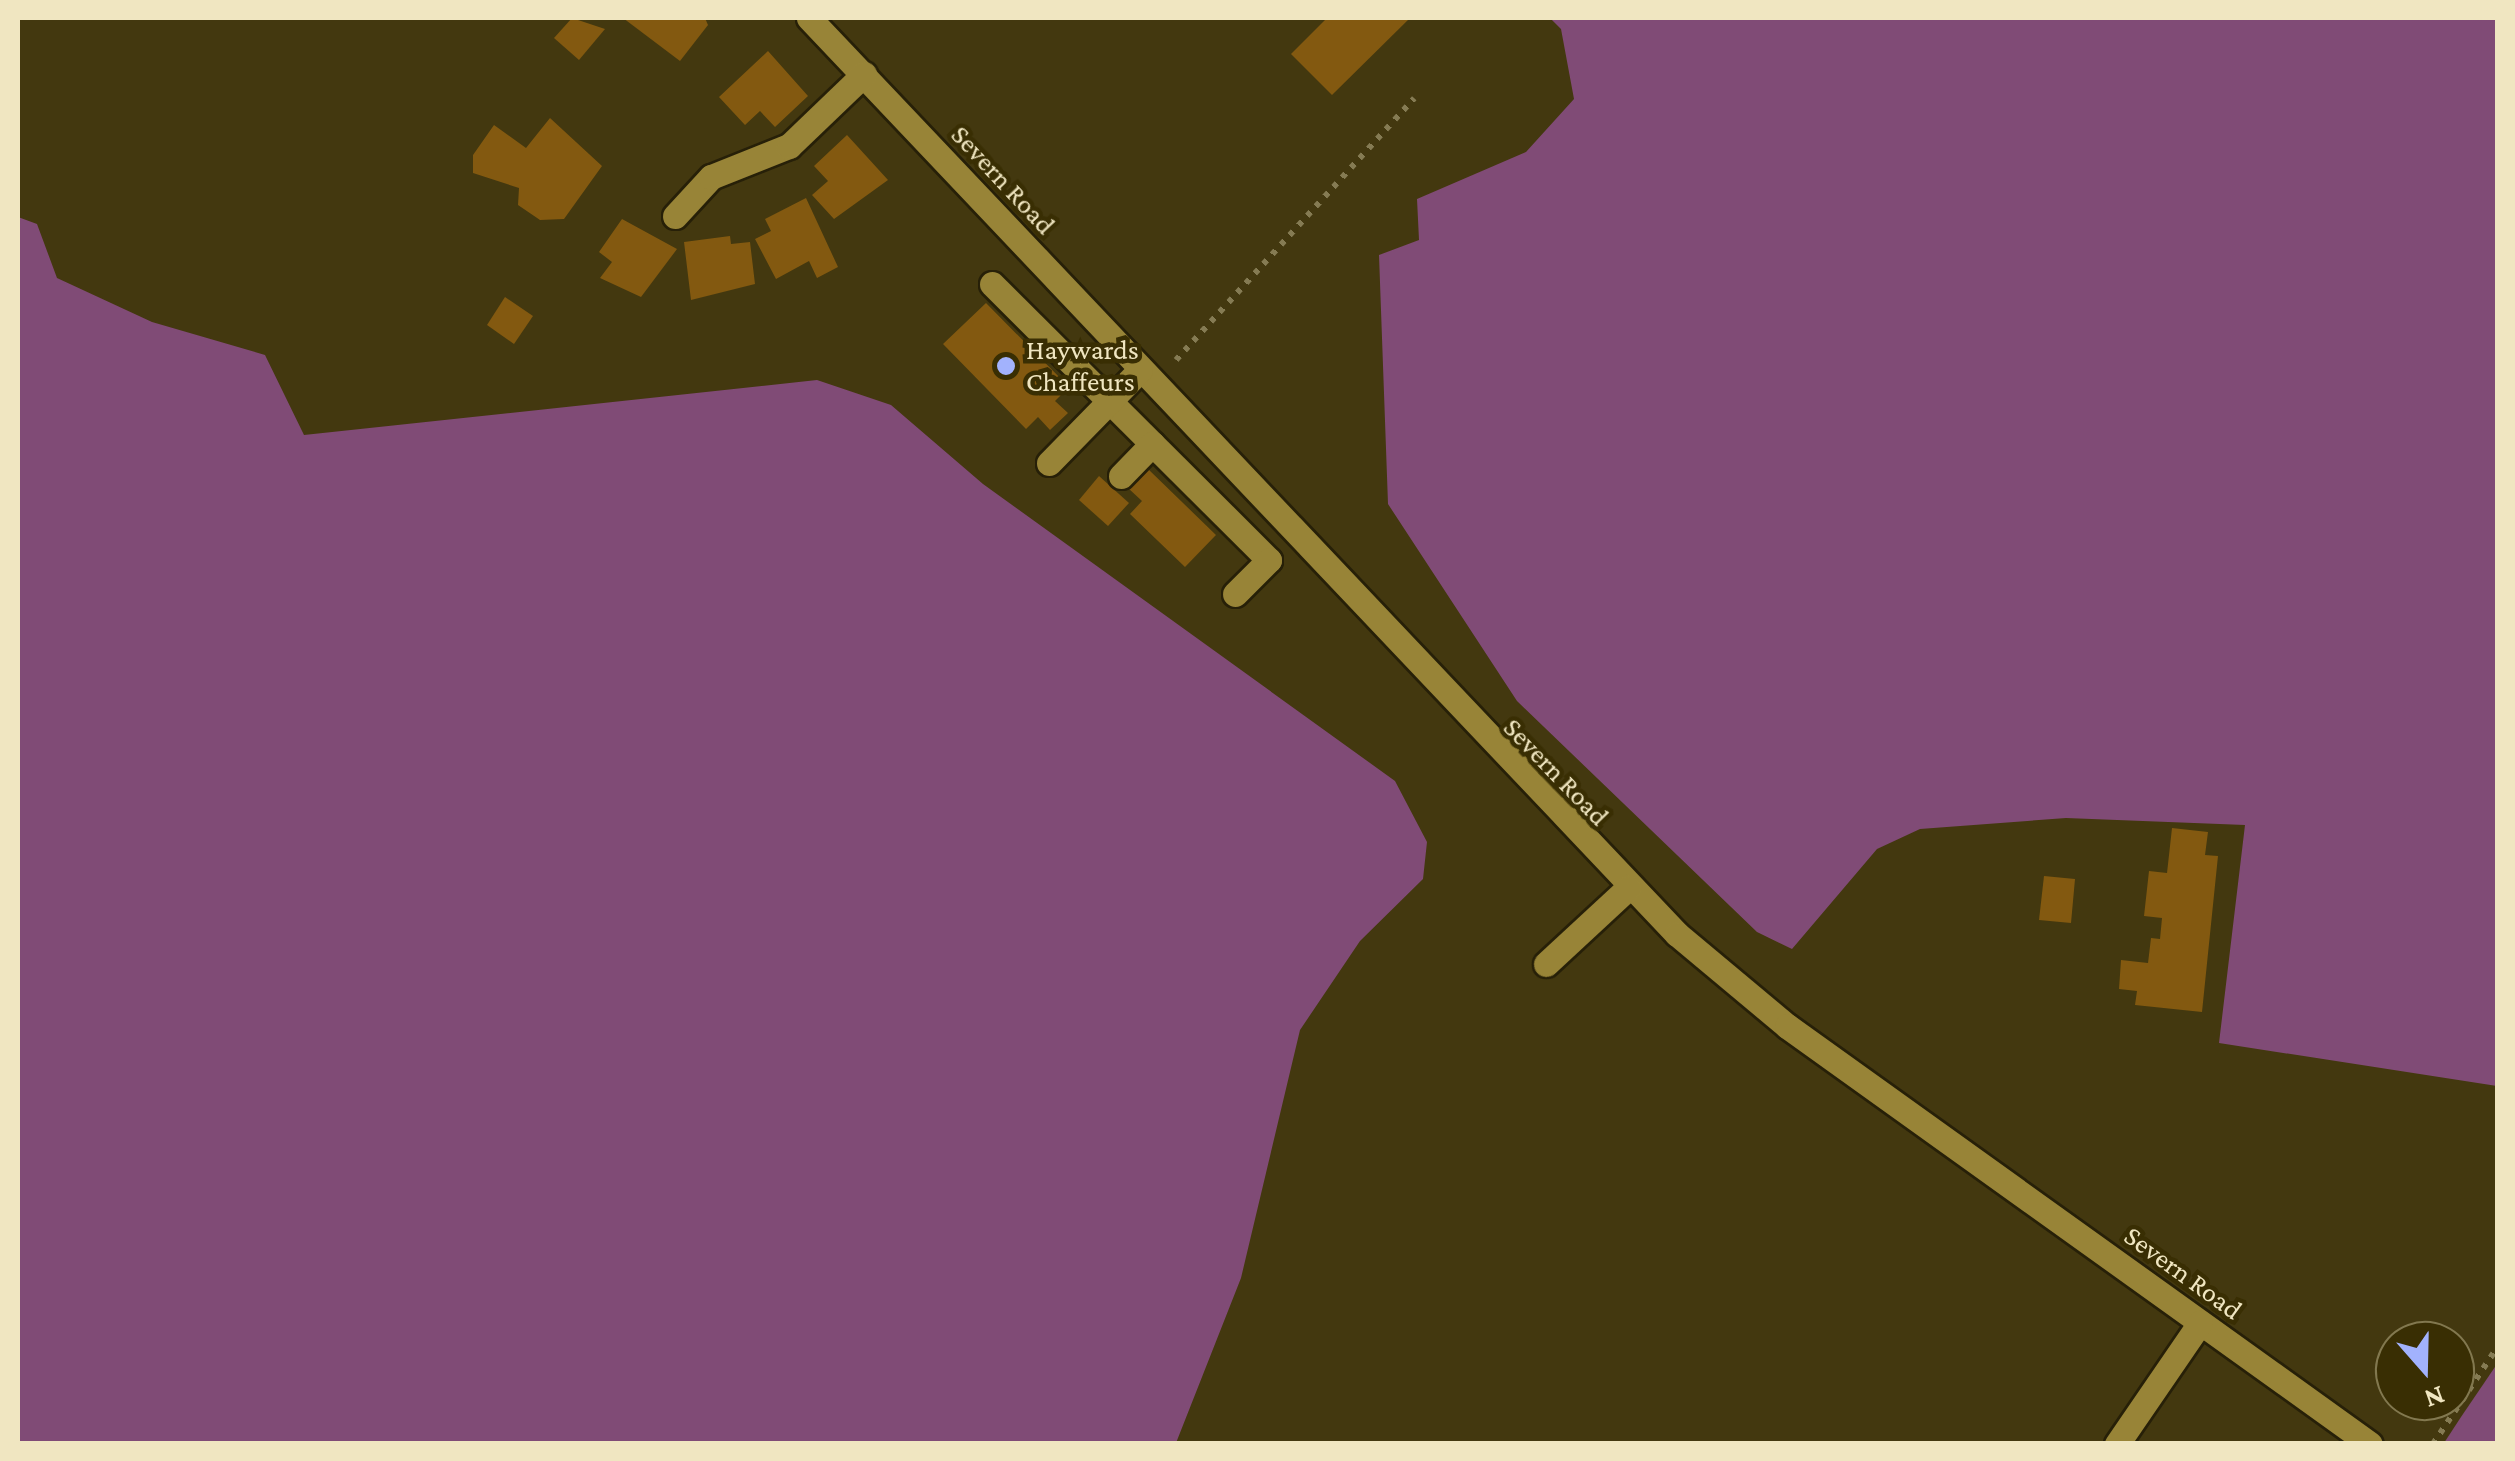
<!DOCTYPE html>
<style>
body{margin:0}
#map{position:relative;width:2515px;height:1461px;overflow:hidden;background:#43380f;font-family:"Crimson Pro",serif}
div>[style]{position:absolute}
[style*='--x']{left:calc(var(--x)*1px);top:calc(var(--y)*1px);width:calc(var(--w)*1px);rotate:calc(var(--a)*1deg)}
.green>*{inset:0;background:#804b76}
.building>*{inset:0;background:#835910}
.path>*{height:6px;margin-top:-3px;transform-origin:0;background:repeating-linear-gradient(90deg,#857b53 0 5px,transparent 0 13px)}
.roads{filter:drop-shadow(2px 0 #272008) drop-shadow(-2px 0 #272008) drop-shadow(0 2px #272008) drop-shadow(0 -2px #272008)}
.minor>*{height:25px;margin:-12.5px;padding:0 12.5px;transform-origin:12.5px;border-radius:12.5px;background:#988437}
.dots>*{width:28px;height:28px;translate:-50% -50%;box-sizing:border-box;border:5px solid #392e03;border-radius:50%}
span{translate:-50% -50%;white-space:nowrap;text-align:center;line-height:1.15;-webkit-text-stroke:9px #392e03;paint-order:stroke}
.street-label{font-size:28px;color:#f0e6c1}
.poi-label{font-size:28px;color:#f0e6c1}
.left{translate:0 -50%;text-align:left}
.frame{position:absolute;inset:0;border:20px solid #f0e6c1;pointer-events:none}
.north{position:absolute;left:2375px;top:1321px;width:100px;height:100px;box-sizing:border-box;background:#392e03;border:2px solid #82784f;border-radius:50%;rotate:160deg;font-size:28px;font-weight:700;line-height:40px;text-align:center;color:#f0e6c1}
.north::after{content:'';display:block;margin:auto;width:35px;height:45px;background:#a2b2fd;clip-path:polygon(50% 0,100% 100%,50% 72%,0 100%)}
</style>
<div id="map">
<div class="green">
<div style="clip-path:polygon(1550px 18px,2497px 18px,2497px 1086px,2219px 1043px,2245px 825px,2066px 818px,1920px 829px,1877px 849px,1792px 949px,1757px 932px,1517px 701px,1388px 504px,1379px 255px,1419px 240px,1417px 199px,1526px 152px,1574px 99px,1561px 29px)"></div>
<div style="clip-path:polygon(18px 217px,37px 224px,57px 278px,152px 322px,265px 355px,304px 435px,817px 380px,891px 405px,983px 484px,1395px 781px,1427px 842px,1423px 879px,1360px 941px,1300px 1030px,1241px 1278px,1176px 1443px,18px 1443px)"></div>
<div style="clip-path:polygon(2497px 1364px,2497px 1443px,2444px 1443px,2461px 1417px)"></div>
</div>
<div class="building">
<div style="clip-path:polygon(572px 18px,605px 29px,579px 60px,554px 38px)"></div>
<div style="clip-path:polygon(623px 18px,705px 18px,708px 25px,680px 61px)"></div>
<div style="clip-path:polygon(1327px 18px,1410px 18px,1332px 95px,1291px 54px)"></div>
<div style="clip-path:polygon(768px 51px,808px 96px,775px 127px,760px 111px,745px 125px,719px 97px)"></div>
<div style="clip-path:polygon(550px 118px,602px 166px,564px 219px,540px 220px,518px 205px,519px 188px,473px 173px,473px 155px,494px 125px,526px 148px)"></div>
<div style="clip-path:polygon(847px 135px,888px 180px,834px 219px,812px 195px,828px 181px,814px 166px)"></div>
<div style="clip-path:polygon(806px 198px,838px 267px,817px 278px,809px 261px,776px 279px,755px 239px,771px 231px,765px 219px)"></div>
<div style="clip-path:polygon(622px 219px,677px 249px,641px 297px,600px 278px,612px 262px,599px 252px)"></div>
<div style="clip-path:polygon(730px 236px,731px 244px,750px 242px,755px 284px,691px 300px,684px 242px)"></div>
<div style="clip-path:polygon(505px 297px,533px 316px,514px 344px,487px 325px)"></div>
<div style="clip-path:polygon(986px 303px,1069px 387px,1055px 401px,1068px 413px,1050px 430px,1038px 417px,1026px 429px,943px 344px)"></div>
<div style="clip-path:polygon(1147px 468px,1216px 535px,1185px 567px,1130px 514px,1142px 501px,1128px 488px)"></div>
<div style="clip-path:polygon(1099px 476px,1129px 503px,1108px 526px,1079px 500px)"></div>
<div style="clip-path:polygon(2172px 828px,2208px 832px,2205px 855px,2218px 856px,2202px 1012px,2135px 1005px,2137px 991px,2119px 989px,2121px 960px,2148px 963px,2151px 938px,2160px 939px,2162px 918px,2144px 916px,2149px 871px,2167px 873px)"></div>
<div style="clip-path:polygon(2044px 876px,2075px 879px,2071px 923px,2039px 920px)"></div>
</div>
<div class="path">
<div style="--x:1176;--y:360;--w:354;--a:-47.7"></div>
<div style="--x:2433;--y:1444;--w:118;--a:-56.4"></div>
</div>
<div class="roads">
<div class="minor">
<div style="--x:809;--y:18;--w:1262;--a:46.54"></div>
<div style="--x:1677;--y:934;--w:143;--a:39.9"></div>
<div style="--x:1787;--y:1026;--w:717;--a:35.64"></div>
<div style="--x:675;--y:216;--w:53;--a:-47.3"></div>
<div style="--x:711;--y:177;--w:84;--a:-21.7"></div>
<div style="--x:789;--y:146;--w:104;--a:-43.8"></div>
<div style="--x:992;--y:284;--w:391;--a:44.9"></div>
<div style="--x:1269;--y:560;--w:48;--a:135"></div>
<div style="--x:1049;--y:463;--w:130;--a:-45.6"></div>
<div style="--x:1121;--y:476;--w:45;--a:-45.9"></div>
<div style="--x:1546;--y:964;--w:112;--a:-42.8"></div>
<div style="--x:2117;--y:1444;--w:147;--a:-55.6"></div>
</div>
</div>
<div class="dots">
<div style="left:1006px;top:366px;background:#a2b2fd"></div>
</div>
<div class="street-label">
<span style="left:1003px;top:180px;rotate:47deg">Severn Road</span>
<span style="left:1556px;top:772px;rotate:46deg">Severn Road</span>
<span style="left:2183px;top:1273px;rotate:36deg">Severn Road</span>
</div>
<div class="poi-label">
<span class="left" style="left:1026px;top:366px">Haywards<br>Chaffeurs</span>
</div>
<div class="frame"></div>
<div class="north">N</div>
</div>
